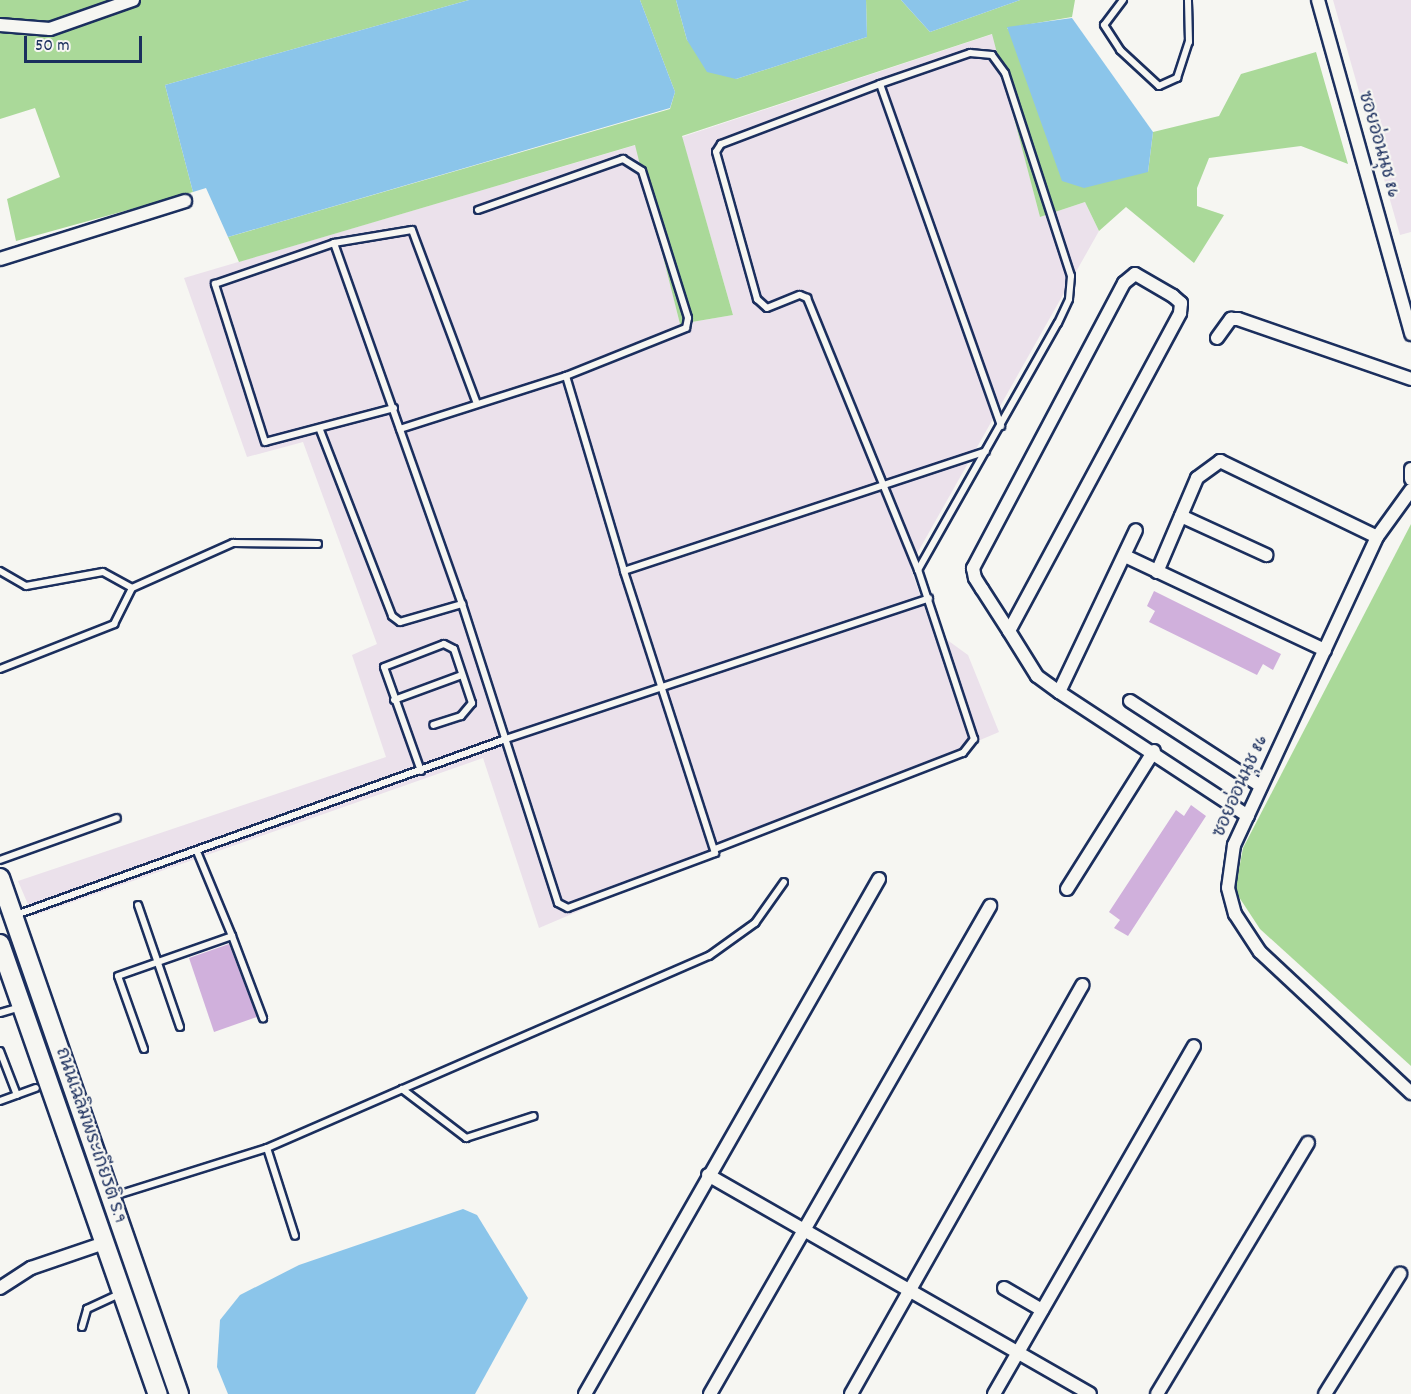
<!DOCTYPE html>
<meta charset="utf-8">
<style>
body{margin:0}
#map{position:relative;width:1411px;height:1394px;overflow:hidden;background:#f6f6f2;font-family:Dekko,"Playpen Sans Thai",sans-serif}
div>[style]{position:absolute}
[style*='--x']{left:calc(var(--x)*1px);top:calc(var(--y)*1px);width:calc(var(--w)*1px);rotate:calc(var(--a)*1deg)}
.built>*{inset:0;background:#ebe1eb}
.green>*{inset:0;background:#aad999}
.water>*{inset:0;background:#8bc5ea}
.building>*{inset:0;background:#d0b0dc}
.roads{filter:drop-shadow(2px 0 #1b2f5e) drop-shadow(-2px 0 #1b2f5e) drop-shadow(0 2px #1b2f5e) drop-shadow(0 -2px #1b2f5e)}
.service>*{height:6px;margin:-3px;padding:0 3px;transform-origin:3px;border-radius:3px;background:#f6f6f2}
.minor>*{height:12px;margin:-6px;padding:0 6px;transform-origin:6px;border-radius:6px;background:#f6f6f2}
.secondary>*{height:18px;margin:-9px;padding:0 9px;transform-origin:9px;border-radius:9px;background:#f6f6f2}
span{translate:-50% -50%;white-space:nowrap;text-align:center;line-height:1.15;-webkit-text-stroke:4.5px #f6f6f2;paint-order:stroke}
.street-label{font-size:18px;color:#1b2f5e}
.scale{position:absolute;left:24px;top:36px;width:118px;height:27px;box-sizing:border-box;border:3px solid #1b2f5e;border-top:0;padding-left:8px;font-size:18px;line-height:21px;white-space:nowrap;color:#1b2f5e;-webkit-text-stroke:4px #f6f6f2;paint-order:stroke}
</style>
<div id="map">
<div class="built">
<div style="clip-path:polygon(1333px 0,1411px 0,1411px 232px,1400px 235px)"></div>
<div style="clip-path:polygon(993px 34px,1040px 217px,1085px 202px,1099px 231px,910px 566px,932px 629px,968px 655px,999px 732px,539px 928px,483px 758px,33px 916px,18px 881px,386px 757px,352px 655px,377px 644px,303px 442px,247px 457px,184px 278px,636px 145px,680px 324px,733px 315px,682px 137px)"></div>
</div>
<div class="green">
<div style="clip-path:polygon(0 0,469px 0,165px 85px,193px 192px,16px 241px,7px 199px,60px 177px,35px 108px,0 119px)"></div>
<div style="clip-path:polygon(640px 0,676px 0,687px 40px,736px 79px,867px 37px,866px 0,901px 0,930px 32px,1020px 0,1075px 0,1072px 17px,1007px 28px,1148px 172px,1153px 132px,1219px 116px,1241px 74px,1316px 52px,1348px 164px,1301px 146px,1209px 158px,1197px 188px,1197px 206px,1224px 215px,1194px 263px,1126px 207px,1099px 231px,1085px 202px,1040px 217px,992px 34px,682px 136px,733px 315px,680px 324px,635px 145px,239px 262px,228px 237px,670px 109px,675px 92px)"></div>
<div style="clip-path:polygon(1411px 524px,1411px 1066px,1260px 929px,1235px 891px,1243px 848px)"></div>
</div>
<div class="water">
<div style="clip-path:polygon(469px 0,640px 0,675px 92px,670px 108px,228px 237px,206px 188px,193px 192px,165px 85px)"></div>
<div style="clip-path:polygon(676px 0,866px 0,867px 37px,736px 79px,707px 72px,687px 40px)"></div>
<div style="clip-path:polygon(901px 0,1020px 0,930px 32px)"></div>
<div style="clip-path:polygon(1072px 18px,1153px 132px,1148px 172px,1084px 188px,1062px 181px,1007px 27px)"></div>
<div style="clip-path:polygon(463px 1209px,477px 1215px,528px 1298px,475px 1394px,228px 1394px,217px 1367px,220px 1320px,240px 1295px,299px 1265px)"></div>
</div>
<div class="building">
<div style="clip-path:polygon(1154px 591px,1281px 654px,1273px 670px,1263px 664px,1257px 675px,1149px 622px,1155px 611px,1147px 606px)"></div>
<div style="clip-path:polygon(1191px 805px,1206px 816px,1128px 936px,1114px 928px,1120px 920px,1109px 912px,1176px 810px,1184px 816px)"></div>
<div style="clip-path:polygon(229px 944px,257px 1017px,214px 1032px,189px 958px)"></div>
</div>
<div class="roads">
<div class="service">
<div style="--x:1123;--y:0;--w:31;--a:127"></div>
<div style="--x:1104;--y:25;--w:30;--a:57"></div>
<div style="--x:1120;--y:50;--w:53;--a:42.7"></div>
<div style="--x:1159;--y:86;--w:20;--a:-24"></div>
<div style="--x:1177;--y:78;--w:38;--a:-72"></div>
<div style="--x:1189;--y:42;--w:42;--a:-91.4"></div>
<div style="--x:880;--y:84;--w:363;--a:70.5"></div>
<div style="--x:478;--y:210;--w:154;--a:-19.4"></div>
<div style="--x:623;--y:159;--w:22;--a:32"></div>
<div style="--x:642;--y:171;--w:154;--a:72.6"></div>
<div style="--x:688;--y:318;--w:10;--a:101"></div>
<div style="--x:686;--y:328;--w:129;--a:158.2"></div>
<div style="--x:334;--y:243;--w:383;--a:70.5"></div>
<div style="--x:462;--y:604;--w:314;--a:72.2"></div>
<div style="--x:558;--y:903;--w:11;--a:27"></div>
<div style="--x:568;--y:908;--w:157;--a:-20.5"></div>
<div style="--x:715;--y:853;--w:296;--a:-107.9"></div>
<div style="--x:394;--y:408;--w:133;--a:165.2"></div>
<div style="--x:265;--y:442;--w:166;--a:-107.6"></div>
<div style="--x:215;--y:284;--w:126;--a:-19"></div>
<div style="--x:334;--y:243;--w:79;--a:-9.5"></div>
<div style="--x:412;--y:230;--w:183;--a:69.5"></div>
<div style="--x:400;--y:429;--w:174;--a:-17.7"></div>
<div style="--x:566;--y:376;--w:203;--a:73.4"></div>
<div style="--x:624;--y:571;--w:381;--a:-18.3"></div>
<div style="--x:320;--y:430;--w:199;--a:68.8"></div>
<div style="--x:392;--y:616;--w:10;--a:37"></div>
<div style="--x:400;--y:622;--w:65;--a:-16.2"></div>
<div style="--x:0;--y:571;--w:30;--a:30"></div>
<div style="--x:26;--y:586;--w:78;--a:-10.3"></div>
<div style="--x:103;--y:572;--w:33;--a:29"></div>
<div style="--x:0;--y:669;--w:123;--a:-21.5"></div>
<div style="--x:114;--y:624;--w:40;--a:-63.4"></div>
<div style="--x:132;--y:588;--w:111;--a:-24"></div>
<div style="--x:233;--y:543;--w:85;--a:0.7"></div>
<div style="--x:394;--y:700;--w:72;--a:-20.2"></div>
<div style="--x:421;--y:771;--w:110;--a:-109.6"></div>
<div style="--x:384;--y:667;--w:64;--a:-21"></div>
<div style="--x:444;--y:644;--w:11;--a:27"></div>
<div style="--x:454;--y:649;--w:57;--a:71.6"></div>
<div style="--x:472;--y:703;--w:17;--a:130"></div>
<div style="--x:461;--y:716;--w:29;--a:162"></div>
<div style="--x:715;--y:849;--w:266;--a:-21.2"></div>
<div style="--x:963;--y:753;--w:18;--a:-52"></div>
<div style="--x:974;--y:739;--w:178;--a:-108.3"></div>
<div style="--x:918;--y:570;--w:284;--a:-60.5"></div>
<div style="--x:1058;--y:323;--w:26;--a:-65"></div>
<div style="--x:1069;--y:299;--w:23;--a:-85"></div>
<div style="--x:1071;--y:276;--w:213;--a:-108"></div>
<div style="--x:1005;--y:73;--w:22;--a:-126"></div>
<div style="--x:992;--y:55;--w:22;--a:-175"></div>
<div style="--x:970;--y:53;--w:95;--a:161"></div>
<div style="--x:880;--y:84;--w:170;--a:159.3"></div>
<div style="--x:721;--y:144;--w:9;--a:122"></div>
<div style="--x:716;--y:152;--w:153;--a:74.4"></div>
<div style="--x:757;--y:299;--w:13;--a:42"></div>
<div style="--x:767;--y:308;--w:35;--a:-22"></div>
<div style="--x:800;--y:295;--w:8;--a:23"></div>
<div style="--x:807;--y:298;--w:294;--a:67.8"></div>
<div style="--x:0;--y:860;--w:124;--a:-19.7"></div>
<div style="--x:138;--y:905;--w:129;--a:71"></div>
<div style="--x:16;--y:915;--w:517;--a:-19.77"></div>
<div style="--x:503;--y:740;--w:449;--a:-18.4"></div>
<div style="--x:232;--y:936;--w:88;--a:69.3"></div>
<div style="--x:0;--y:1013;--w:22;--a:-16"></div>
<div style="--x:144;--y:1049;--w:77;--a:-109.6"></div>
<div style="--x:118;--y:976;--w:121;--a:-19.3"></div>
<div style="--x:232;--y:936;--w:89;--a:-112.5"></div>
<div style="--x:0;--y:1051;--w:47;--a:68.9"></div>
<div style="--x:402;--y:1089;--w:81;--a:37.4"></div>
<div style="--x:466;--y:1138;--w:71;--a:-17.9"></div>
<div style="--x:0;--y:1101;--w:38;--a:-20"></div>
<div style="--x:267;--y:1148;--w:92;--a:72.3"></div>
<div style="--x:114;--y:1196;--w:160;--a:-17.4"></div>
<div style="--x:267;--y:1148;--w:482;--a:-23.5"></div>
<div style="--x:709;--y:956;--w:57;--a:-35.7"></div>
<div style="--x:755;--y:923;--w:50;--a:-54.7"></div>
<div style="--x:82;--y:1327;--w:19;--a:-74"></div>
<div style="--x:87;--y:1309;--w:38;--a:-25"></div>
</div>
<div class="minor">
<div style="--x:1318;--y:0;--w:347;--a:74.4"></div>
<div style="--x:0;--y:25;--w:50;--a:4.6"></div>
<div style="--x:50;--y:29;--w:88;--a:-19.3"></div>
<div style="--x:0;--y:259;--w:194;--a:-17.4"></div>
<div style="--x:1217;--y:338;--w:24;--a:-54"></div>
<div style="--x:1231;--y:319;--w:7;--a:0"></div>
<div style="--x:1238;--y:319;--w:183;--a:19.1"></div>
<div style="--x:1411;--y:469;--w:10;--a:90"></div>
<div style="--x:1411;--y:490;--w:58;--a:125.9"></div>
<div style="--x:1377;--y:537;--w:340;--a:114.9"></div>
<div style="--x:1234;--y:845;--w:43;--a:97.9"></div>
<div style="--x:1228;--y:888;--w:27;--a:75"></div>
<div style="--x:1235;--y:914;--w:45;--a:56.7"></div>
<div style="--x:1260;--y:952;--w:207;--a:43"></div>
<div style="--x:1181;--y:516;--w:94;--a:24.6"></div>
<div style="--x:1125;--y:556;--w:221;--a:25.2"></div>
<div style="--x:1157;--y:572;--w:102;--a:-66.9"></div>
<div style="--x:1197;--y:478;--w:29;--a:-36"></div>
<div style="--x:1220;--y:461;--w:174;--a:25.8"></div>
<div style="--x:1009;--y:631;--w:361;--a:-61.7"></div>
<div style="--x:1180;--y:313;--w:10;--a:-84"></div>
<div style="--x:1181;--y:303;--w:11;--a:-139"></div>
<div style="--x:1173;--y:296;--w:44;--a:-149.9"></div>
<div style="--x:1135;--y:274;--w:14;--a:141"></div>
<div style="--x:1124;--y:283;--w:323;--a:117.9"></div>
<div style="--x:973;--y:568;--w:10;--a:79"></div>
<div style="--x:975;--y:578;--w:13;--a:58"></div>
<div style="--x:982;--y:589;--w:50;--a:57.3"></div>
<div style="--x:1009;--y:631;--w:53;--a:58.1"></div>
<div style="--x:1037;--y:676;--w:27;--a:36"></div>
<div style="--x:1059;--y:692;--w:179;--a:-64.6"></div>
<div style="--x:1059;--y:692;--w:226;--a:33.3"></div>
<div style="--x:1130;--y:701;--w:156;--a:33"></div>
<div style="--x:1067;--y:889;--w:163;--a:-57.8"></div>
<div style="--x:708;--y:1175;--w:440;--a:29.8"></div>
<div style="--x:0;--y:1288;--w:37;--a:-33"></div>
<div style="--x:31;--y:1268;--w:77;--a:-18.9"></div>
<div style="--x:1004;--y:1288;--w:44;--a:30.1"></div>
<div style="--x:585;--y:1394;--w:593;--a:-60.28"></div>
<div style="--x:710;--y:1394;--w:563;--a:-60.15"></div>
<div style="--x:851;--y:1394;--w:470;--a:-60.5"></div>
<div style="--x:994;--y:1394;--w:401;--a:-60.1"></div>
<div style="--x:1157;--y:1394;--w:293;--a:-59"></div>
<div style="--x:1325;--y:1394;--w:142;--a:-58"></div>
</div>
<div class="secondary">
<div style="--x:0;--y:878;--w:546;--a:70.87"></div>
<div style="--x:0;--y:944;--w:477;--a:70.7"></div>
</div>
</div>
<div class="street-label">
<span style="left:1377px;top:145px;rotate:74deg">ซอยอ่อนนุช 86</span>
<span style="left:1242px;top:787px;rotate:-66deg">ซอยอ่อนนุช 86</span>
<span style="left:89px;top:1136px;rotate:71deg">ถนนเฉลิมพระเกียรติ ร.9</span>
</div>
<div class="scale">50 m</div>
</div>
